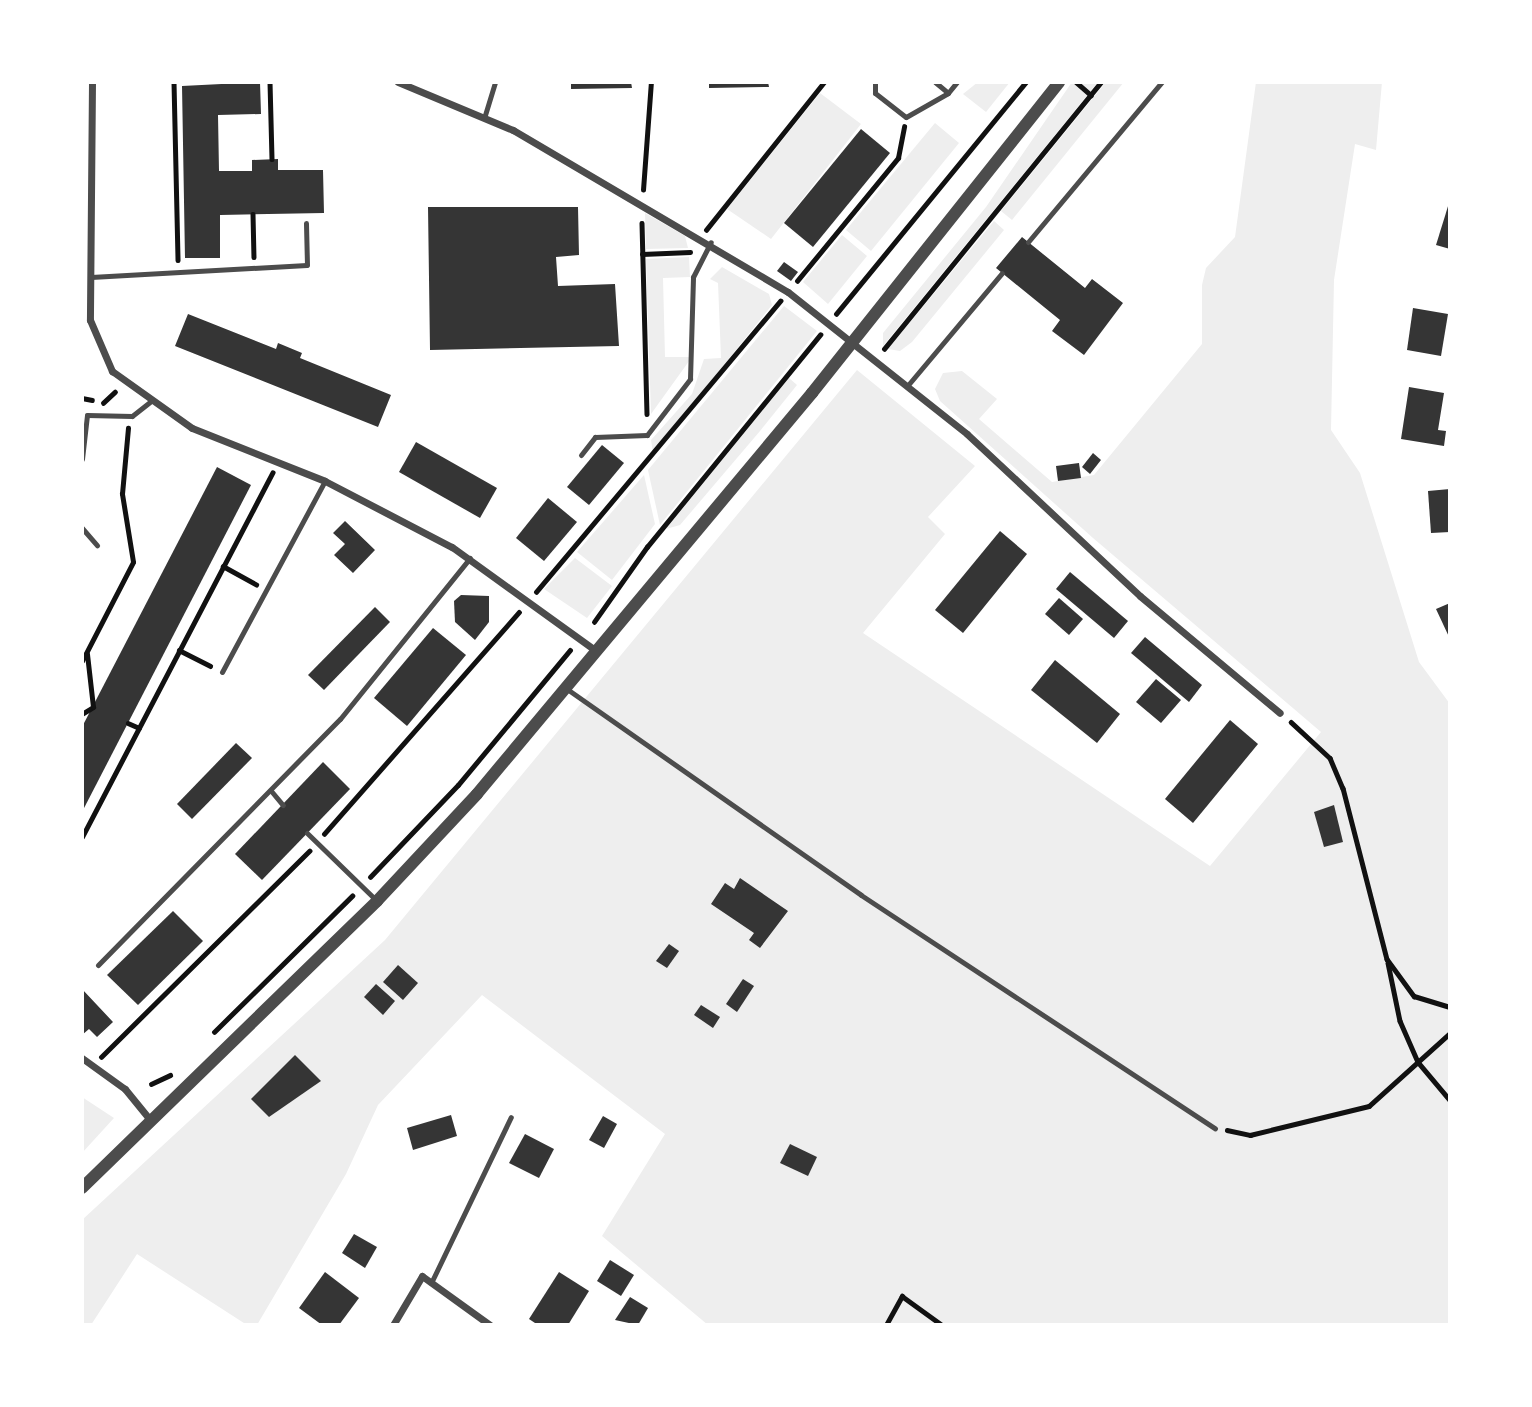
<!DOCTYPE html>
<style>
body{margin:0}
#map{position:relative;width:1532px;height:1407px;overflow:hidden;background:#fff;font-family:"Sofia Sans Condensed",sans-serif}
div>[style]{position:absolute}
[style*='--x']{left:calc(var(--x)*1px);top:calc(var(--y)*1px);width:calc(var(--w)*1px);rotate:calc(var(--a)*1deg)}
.green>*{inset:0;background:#eee}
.building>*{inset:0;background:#353535}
.path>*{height:4.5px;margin:-2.25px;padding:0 2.25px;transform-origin:2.25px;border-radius:2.25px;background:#111}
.service>*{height:5px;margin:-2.5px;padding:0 2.5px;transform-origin:2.5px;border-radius:2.5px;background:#4c4c4c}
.minor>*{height:7px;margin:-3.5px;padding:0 3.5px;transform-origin:3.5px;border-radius:3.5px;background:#4c4c4c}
.tertiary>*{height:12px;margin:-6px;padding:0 6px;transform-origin:6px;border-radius:6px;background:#4c4c4c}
span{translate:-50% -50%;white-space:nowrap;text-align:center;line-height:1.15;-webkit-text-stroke:7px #fff;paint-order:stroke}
.frame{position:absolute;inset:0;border:84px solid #fff;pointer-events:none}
</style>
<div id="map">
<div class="green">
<div style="clip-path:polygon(978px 82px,1010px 82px,986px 112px,963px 94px)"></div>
<div style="clip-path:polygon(1072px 82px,1098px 82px,883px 346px,883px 333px,986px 207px)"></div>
<div style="clip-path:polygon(1106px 82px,1124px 82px,1012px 220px,1001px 211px)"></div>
<div style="clip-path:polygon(1256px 82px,1382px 82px,1376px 150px,1355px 144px,1334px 280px,1331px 430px,1360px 473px,1419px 662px,1450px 704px,1450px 1325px,708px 1325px,602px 1236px,665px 1134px,482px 995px,378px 1105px,346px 1174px,257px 1325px,247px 1325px,137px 1254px,91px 1325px,82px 1325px,82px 1220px,385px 940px,857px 370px,975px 466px,928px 517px,945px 534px,863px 633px,1210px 866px,1321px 732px,1093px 538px,940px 401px,935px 389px,943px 373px,962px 371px,997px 399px,979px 419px,1052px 482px,1094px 475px,1202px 344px,1202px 285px,1206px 268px,1235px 237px)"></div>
<div style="clip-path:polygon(820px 93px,861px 124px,771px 239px,727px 209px)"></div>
<div style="clip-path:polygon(935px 123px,959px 143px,871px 251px,846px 230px)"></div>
<div style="clip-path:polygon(645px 213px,685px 236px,688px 248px,646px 249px)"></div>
<div style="clip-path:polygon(994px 221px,1004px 230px,912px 342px,900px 351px,888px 349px)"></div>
<div style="clip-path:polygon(842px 235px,867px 256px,828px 304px,803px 282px)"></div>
<div style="clip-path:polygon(689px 257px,690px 277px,663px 278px,665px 357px,692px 357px,651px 414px,646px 259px)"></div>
<div style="clip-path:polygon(722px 267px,769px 294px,772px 305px,653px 453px,651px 440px,692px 394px,704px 359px,721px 358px,718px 283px,710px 279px)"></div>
<div style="clip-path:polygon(784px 306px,817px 331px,660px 525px,648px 470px)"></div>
<div style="clip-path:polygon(789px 378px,797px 385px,760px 431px,680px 525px,666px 529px)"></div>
<div style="clip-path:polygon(644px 475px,655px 524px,612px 580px,577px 552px)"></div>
<div style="clip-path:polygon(575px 558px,612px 586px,587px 618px,544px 589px)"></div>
<div style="clip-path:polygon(82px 1097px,114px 1118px,82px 1153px)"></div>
</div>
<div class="building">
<div style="clip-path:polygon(260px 82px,261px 114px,218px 115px,219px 171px,252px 171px,252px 160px,278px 159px,278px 170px,323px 170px,324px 213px,220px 215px,220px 258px,185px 258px,182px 86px)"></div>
<div style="clip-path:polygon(571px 82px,631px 82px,632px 88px,571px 89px)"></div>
<div style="clip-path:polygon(709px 82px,768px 82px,769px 87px,709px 88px)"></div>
<div style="clip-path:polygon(861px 129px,890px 153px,813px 247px,784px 223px)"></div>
<div style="clip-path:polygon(1449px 203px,1450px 203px,1450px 249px,1436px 245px)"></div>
<div style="clip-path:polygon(428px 207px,578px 207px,579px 255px,556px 257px,558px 286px,615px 284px,619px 346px,430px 350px)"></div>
<div style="clip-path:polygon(1022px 237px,1085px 288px,1092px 279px,1123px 303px,1084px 355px,1052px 331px,1060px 320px,996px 268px)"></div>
<div style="clip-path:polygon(784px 262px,798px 272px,791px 281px,777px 271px)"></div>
<div style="clip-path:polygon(1413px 308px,1448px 314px,1441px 356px,1407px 350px)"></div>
<div style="clip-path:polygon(188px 314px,276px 349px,278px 343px,302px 353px,300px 358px,391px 395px,378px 427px,175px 346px)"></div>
<div style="clip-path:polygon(1409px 387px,1444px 393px,1438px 430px,1446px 431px,1444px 446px,1401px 439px)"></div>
<div style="clip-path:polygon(416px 442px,497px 488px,480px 518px,399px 472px)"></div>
<div style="clip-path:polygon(602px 445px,624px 463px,589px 505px,567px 487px)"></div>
<div style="clip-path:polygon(1093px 453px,1101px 460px,1090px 474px,1082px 467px)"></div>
<div style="clip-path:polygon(1079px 463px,1081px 478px,1058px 481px,1056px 466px)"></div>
<div style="clip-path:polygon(217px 467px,251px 485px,82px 812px,82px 727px)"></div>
<div style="clip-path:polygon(1450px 489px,1450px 532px,1431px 533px,1428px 491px)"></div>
<div style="clip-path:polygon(548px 498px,577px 522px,544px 561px,516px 538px)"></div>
<div style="clip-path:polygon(345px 521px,375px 550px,353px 573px,334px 555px,345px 544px,333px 533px)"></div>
<div style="clip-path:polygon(1000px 531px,1027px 554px,963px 633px,935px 610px)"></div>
<div style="clip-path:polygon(1070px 572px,1128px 621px,1114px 638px,1056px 589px)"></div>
<div style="clip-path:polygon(461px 595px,489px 596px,489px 622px,475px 640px,455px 622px,454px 601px)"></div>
<div style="clip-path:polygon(1059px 598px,1083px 619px,1069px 635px,1045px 614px)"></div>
<div style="clip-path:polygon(1450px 603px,1450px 639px,1436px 609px)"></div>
<div style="clip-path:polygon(375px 607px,390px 622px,324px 690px,308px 675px)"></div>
<div style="clip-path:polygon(433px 628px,466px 655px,407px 726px,374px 698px)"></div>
<div style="clip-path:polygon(1145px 637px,1202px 685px,1189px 702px,1131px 653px)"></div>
<div style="clip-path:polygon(1055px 660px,1120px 714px,1097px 743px,1031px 690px)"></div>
<div style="clip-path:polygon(1156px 679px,1181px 700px,1161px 723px,1136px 702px)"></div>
<div style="clip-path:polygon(1230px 720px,1258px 744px,1193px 823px,1165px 799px)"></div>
<div style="clip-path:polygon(236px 743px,252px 758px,192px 819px,177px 804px)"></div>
<div style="clip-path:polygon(323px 762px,350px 789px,262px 880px,235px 854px)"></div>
<div style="clip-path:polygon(1334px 805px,1343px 842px,1324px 847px,1314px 812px)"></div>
<div style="clip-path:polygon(740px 878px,788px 911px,760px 948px,749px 940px,754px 933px,711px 904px,725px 883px,734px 889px)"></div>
<div style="clip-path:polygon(173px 911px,203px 941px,138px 1005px,107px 975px)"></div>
<div style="clip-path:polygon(669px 944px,679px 951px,667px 968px,656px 961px)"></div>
<div style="clip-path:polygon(398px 965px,418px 983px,403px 1000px,383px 982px)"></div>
<div style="clip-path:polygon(743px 979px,754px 986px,737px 1012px,726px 1004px)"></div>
<div style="clip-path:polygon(376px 984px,395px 1001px,383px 1015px,364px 997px)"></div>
<div style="clip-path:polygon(82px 989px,113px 1022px,97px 1037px,89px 1029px,82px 1035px)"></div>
<div style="clip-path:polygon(701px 1005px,720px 1017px,713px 1028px,694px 1015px)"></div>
<div style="clip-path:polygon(295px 1055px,321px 1081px,269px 1117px,251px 1099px)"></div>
<div style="clip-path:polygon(451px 1115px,457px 1136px,413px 1150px,407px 1128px)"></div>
<div style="clip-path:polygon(603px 1116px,617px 1124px,604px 1148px,589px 1140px)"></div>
<div style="clip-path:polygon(525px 1134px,554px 1149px,539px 1178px,509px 1163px)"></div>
<div style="clip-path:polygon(790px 1144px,817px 1157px,808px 1176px,780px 1163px)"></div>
<div style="clip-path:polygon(354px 1234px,377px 1247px,365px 1268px,342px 1253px)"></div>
<div style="clip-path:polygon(610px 1260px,634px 1275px,621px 1296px,597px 1281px)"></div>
<div style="clip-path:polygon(325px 1272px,359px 1298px,339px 1325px,322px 1325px,299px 1308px)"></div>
<div style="clip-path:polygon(559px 1272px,589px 1291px,568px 1325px,538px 1325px,529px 1319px)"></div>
<div style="clip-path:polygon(630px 1297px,648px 1308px,638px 1325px,615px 1320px)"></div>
</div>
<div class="path">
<div style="--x:174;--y:82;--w:178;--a:88.7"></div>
<div style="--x:270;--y:82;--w:77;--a:88.5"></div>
<div style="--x:1076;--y:82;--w:20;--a:41"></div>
<div style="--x:643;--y:190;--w:108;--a:-85.8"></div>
<div style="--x:253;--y:214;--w:43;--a:88.7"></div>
<div style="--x:642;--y:223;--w:191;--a:88.5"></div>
<div style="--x:706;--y:230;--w:189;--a:-51.4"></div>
<div style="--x:642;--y:254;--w:48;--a:-2.4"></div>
<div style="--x:797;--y:281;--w:159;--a:-50.6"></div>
<div style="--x:898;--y:158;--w:32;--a:-79"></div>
<div style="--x:836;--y:314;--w:300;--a:-50.7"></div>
<div style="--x:884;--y:349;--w:344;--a:-50.9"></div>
<div style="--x:82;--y:398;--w:10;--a:11"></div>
<div style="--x:103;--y:403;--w:16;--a:-43"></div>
<div style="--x:223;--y:566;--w:38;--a:29"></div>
<div style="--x:536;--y:592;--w:380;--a:-50"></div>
<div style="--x:594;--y:622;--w:92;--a:-54.8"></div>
<div style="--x:647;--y:547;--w:274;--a:-50.8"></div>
<div style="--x:179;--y:650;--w:35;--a:27"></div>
<div style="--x:82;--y:661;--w:111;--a:-62.7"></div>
<div style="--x:133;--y:562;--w:69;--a:-99.2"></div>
<div style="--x:122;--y:494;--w:66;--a:-84.8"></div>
<div style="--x:82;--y:714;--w:13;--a:-32"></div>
<div style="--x:93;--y:707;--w:53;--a:-96.5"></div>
<div style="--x:1291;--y:722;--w:53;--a:42.7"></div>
<div style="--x:1330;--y:758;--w:33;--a:67"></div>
<div style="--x:1343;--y:788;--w:177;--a:75.6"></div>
<div style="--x:1387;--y:959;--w:46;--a:53.9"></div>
<div style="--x:1414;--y:996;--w:38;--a:17"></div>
<div style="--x:128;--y:723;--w:12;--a:24"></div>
<div style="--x:324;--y:834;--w:295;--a:-48.7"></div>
<div style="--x:82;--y:837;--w:411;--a:-62.4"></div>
<div style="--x:370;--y:877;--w:127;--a:-46.3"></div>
<div style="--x:458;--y:785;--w:175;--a:-50.3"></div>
<div style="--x:1388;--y:963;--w:59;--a:78.3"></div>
<div style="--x:1400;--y:1021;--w:45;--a:66.3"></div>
<div style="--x:1418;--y:1062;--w:50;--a:49.9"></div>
<div style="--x:214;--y:1032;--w:194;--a:-44.6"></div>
<div style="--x:101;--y:1057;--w:293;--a:-44.7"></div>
<div style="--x:151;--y:1084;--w:21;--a:-25"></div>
<div style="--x:1227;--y:1130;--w:24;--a:12"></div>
<div style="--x:1250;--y:1135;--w:122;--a:-13.7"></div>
<div style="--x:1369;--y:1106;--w:109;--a:-42"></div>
<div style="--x:886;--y:1325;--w:33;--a:-61"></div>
<div style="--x:902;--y:1296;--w:49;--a:35.9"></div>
</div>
<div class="service">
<div style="--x:875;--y:82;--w:11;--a:90"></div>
<div style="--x:875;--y:93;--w:39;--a:38"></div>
<div style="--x:906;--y:117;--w:48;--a:-29.7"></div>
<div style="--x:935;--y:82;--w:17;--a:40"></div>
<div style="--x:948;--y:93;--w:14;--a:-51"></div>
<div style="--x:485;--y:115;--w:34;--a:-73"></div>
<div style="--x:1028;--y:242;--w:209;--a:-50.1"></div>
<div style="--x:91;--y:277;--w:216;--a:-3.2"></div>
<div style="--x:307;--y:265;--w:42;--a:-91.4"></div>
<div style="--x:908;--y:385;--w:146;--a:-50"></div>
<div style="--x:581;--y:455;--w:23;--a:-52"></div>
<div style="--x:595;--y:437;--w:52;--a:-2.2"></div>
<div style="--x:647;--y:435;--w:71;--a:-52.5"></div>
<div style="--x:690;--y:379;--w:102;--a:-88.3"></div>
<div style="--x:693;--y:277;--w:39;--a:-63"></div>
<div style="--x:82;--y:459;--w:44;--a:-83.5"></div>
<div style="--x:87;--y:415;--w:45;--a:1.3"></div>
<div style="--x:132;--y:416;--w:23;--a:-38"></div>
<div style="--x:82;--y:528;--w:23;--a:49"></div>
<div style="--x:222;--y:672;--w:217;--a:-61.7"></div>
<div style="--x:567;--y:689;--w:359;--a:35"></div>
<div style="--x:861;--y:895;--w:424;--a:33.4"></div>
<div style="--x:272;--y:792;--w:17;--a:50"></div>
<div style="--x:307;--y:833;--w:98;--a:44.2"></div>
<div style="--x:98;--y:965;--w:345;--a:-45.5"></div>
<div style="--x:340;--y:719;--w:207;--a:-51.1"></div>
<div style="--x:431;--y:1283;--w:184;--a:-64.3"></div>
</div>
<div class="minor">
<div style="--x:92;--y:82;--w:238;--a:90.5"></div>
<div style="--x:90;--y:320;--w:56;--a:66.7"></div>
<div style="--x:112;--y:371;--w:98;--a:35.5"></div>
<div style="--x:192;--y:428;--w:143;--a:21.7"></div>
<div style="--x:325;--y:481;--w:143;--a:27.5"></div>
<div style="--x:452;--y:547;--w:176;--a:35.8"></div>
<div style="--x:398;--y:82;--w:125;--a:22.7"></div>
<div style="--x:513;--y:130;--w:319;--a:30.5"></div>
<div style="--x:788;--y:292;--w:228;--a:38.4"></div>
<div style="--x:967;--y:434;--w:237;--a:43.1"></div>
<div style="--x:1140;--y:596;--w:182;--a:39.9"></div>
<div style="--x:82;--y:1058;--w:53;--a:35.8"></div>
<div style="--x:125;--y:1089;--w:41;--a:50.9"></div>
<div style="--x:393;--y:1325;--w:57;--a:-59.4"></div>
<div style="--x:422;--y:1276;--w:84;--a:35.8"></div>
</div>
<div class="tertiary">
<div style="--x:82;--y:1188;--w:412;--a:-44.2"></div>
<div style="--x:377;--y:901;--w:146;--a:-46.9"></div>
<div style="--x:477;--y:794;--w:523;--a:-50.12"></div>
<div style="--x:812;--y:393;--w:397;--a:-51.5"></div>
</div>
<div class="frame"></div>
</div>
